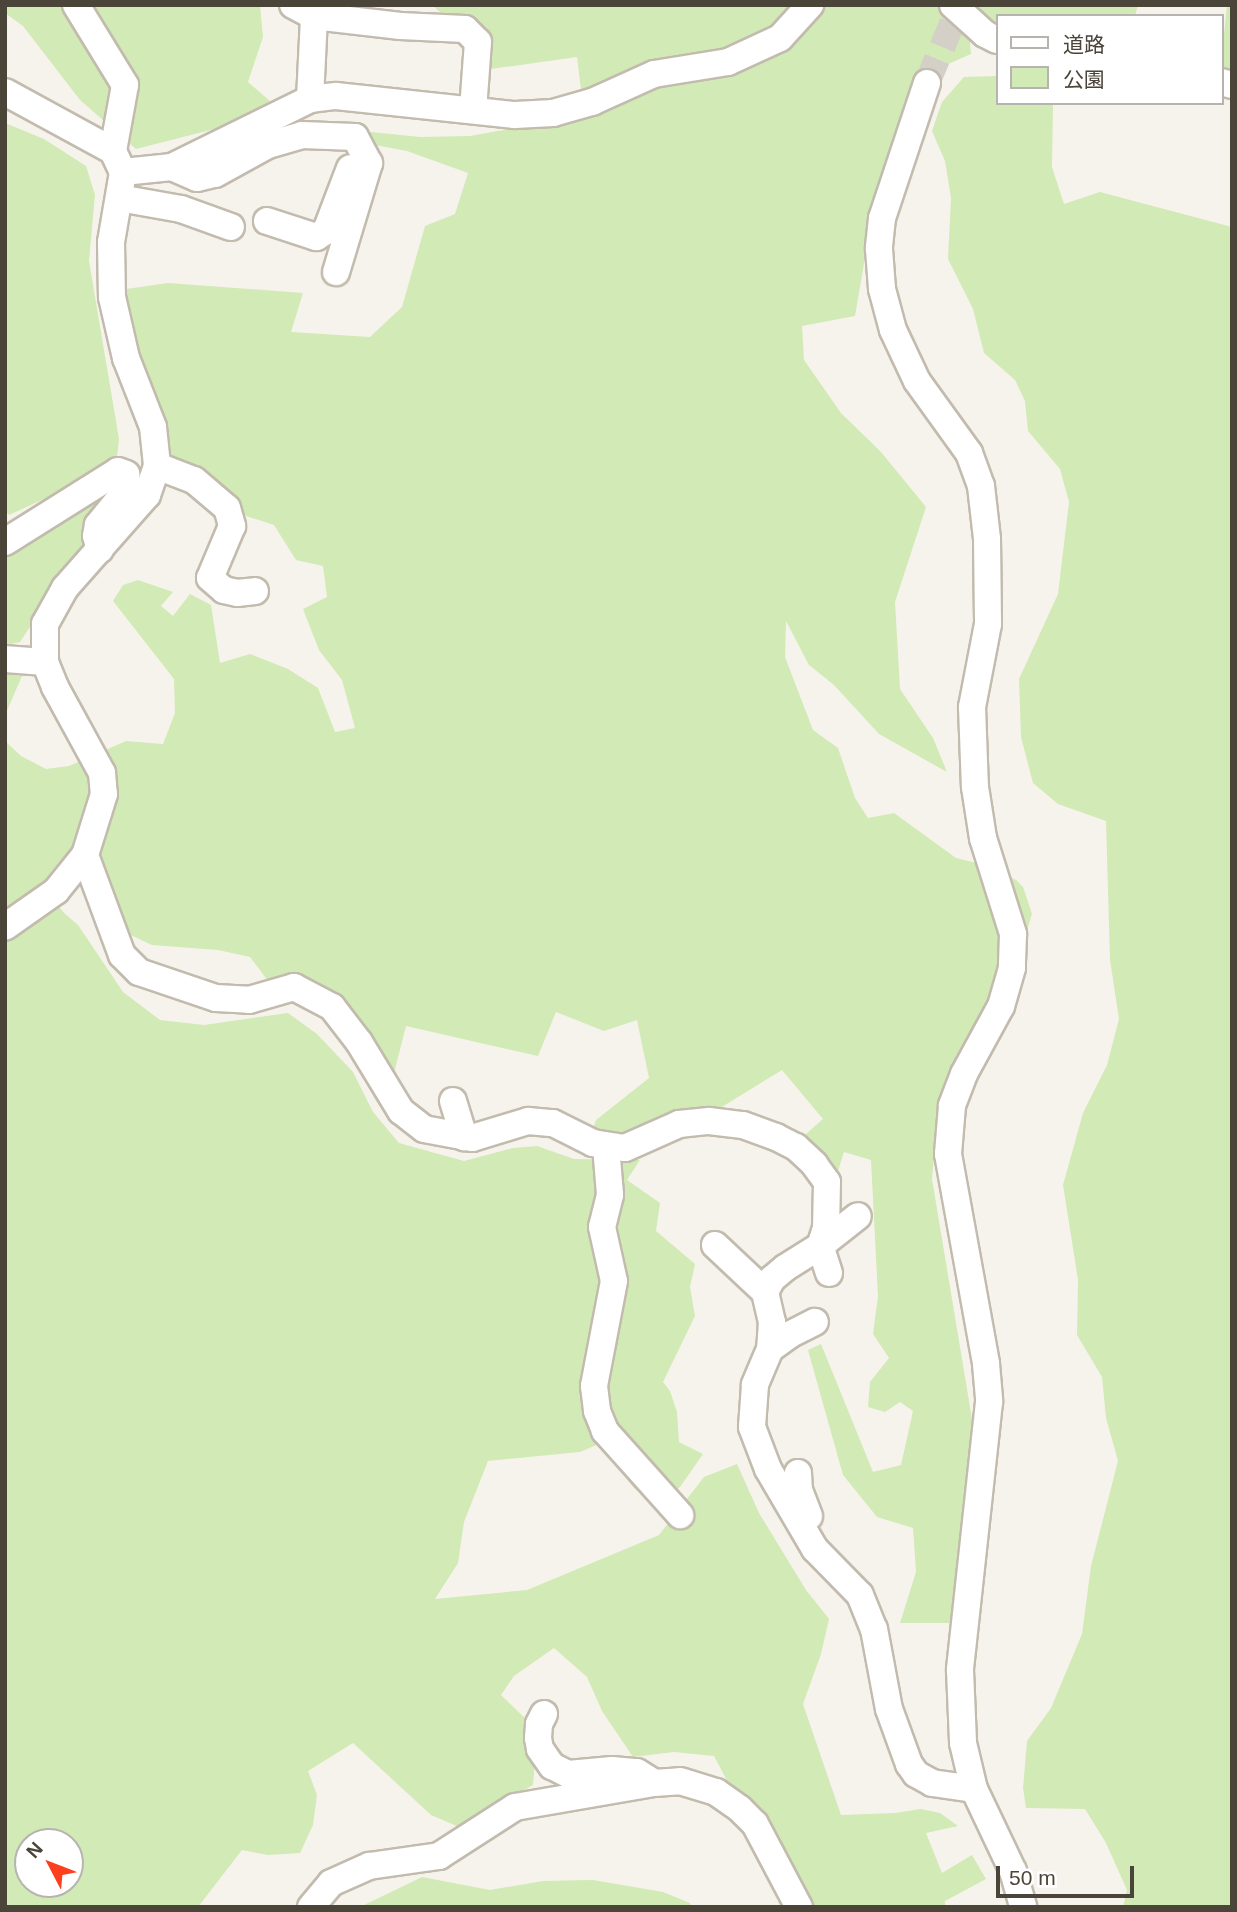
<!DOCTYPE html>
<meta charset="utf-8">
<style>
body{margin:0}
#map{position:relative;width:1237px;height:1912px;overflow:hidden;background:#f6f3ec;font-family:Helvetica,"Noto Sans JP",sans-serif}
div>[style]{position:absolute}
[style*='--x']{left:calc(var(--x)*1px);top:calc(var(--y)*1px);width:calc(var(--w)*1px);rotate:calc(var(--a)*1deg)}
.green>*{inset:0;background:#d2eab5}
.minor-tunnel>*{height:26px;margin-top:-13px;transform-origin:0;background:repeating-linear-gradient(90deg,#d4d0c8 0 26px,transparent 0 39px)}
.roads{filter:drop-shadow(2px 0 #c2bbae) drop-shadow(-2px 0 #c2bbae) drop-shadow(0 2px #c2bbae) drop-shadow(0 -2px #c2bbae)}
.minor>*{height:26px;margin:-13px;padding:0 13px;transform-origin:13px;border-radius:13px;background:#fff}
span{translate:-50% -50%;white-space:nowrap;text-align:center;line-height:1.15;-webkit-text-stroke:6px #fff;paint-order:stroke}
.frame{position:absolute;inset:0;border:7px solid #4b4439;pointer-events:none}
.legend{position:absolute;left:996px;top:14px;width:228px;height:91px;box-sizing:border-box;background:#fff;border:2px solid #b7b4b0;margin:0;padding:9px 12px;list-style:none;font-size:21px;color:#4b4439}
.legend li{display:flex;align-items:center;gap:14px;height:35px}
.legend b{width:35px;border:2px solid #b7b4b0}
.north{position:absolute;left:14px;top:1828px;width:70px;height:70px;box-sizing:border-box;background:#fff;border:2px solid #b7b4b0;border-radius:50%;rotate:312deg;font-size:19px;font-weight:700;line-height:28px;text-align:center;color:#4b4439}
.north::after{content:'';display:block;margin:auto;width:24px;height:32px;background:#fc3f1d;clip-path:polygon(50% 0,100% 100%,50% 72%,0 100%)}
.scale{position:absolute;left:996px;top:1866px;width:138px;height:32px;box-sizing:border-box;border:4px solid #4b4439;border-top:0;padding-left:9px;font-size:21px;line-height:24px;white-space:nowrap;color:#4b4439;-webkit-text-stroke:5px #fff;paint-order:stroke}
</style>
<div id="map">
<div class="green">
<div style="clip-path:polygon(5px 5px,260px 5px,263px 37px,248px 82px,270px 101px,230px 125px,136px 149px,80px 100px,23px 26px,5px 13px)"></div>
<div style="clip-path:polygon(evenodd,432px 5px,967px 5px,971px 54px,921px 76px,877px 188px,855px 316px,802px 326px,804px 360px,841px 413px,881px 452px,926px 507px,895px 602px,900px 689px,933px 738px,947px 772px,879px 734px,834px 685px,809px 665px,786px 621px,785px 657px,813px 730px,838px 748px,855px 798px,868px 818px,894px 813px,956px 858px,985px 865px,1016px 880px,1023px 887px,1032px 914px,1025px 937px,948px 1090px,936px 1135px,932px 1179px,972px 1419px,965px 1546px,953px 1623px,900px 1623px,916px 1572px,913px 1528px,877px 1517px,843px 1475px,808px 1350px,821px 1344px,873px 1472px,901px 1465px,913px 1411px,900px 1402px,885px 1412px,868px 1407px,870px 1382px,889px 1358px,873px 1334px,878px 1296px,871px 1160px,844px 1152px,834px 1184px,798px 1141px,823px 1119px,782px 1070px,712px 1113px,649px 1133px,613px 1137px,592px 1132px,596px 1120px,649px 1078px,637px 1020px,604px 1031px,556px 1012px,538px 1056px,406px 1026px,394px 1073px,380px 1107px,353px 1053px,327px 1021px,271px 985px,250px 957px,218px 950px,152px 945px,120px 930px,59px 862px,42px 884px,64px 913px,78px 925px,123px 992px,160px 1020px,204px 1025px,288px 1013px,317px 1034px,353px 1072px,373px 1112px,399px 1143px,464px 1161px,513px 1148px,537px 1146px,574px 1159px,640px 1160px,627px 1180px,660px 1203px,656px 1231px,695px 1264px,690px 1287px,695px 1316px,663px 1382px,670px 1391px,677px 1412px,679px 1442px,703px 1454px,680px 1487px,656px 1506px,634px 1488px,599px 1444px,580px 1452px,488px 1461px,464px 1522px,458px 1563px,435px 1599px,527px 1590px,659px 1535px,704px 1477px,737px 1464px,759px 1513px,806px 1590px,829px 1619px,821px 1654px,803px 1704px,841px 1815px,895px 1813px,921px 1809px,940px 1813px,958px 1826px,926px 1833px,942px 1873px,972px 1855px,986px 1879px,945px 1901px,945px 1907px,790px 1907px,740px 1825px,733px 1792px,714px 1756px,674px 1752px,633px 1757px,602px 1711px,587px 1677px,554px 1648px,514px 1676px,501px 1695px,531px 1724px,536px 1750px,533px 1785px,459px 1827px,431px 1815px,353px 1743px,308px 1771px,317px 1795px,313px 1825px,300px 1853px,268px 1855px,242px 1850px,198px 1907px,5px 1907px,5px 741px,21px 756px,46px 769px,69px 766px,126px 741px,163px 744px,175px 713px,174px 679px,113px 601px,123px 585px,138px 580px,173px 592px,161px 606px,173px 616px,190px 594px,211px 605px,220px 663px,250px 654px,288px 669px,318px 688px,335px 732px,355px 728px,342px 680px,319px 650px,303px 609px,327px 597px,323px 566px,296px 560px,274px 525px,246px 516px,206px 477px,146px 455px,119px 290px,168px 283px,303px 293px,291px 332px,370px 337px,402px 307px,425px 226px,455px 214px,468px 173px,407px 151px,327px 136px,361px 131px,420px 137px,470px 136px,548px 122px,583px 106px,577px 57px,491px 69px,459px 29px,432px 5px,28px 1842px,70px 1842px,70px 1884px,28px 1884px,28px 1842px)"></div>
<div style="clip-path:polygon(1138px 5px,1135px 16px,997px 16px,997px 54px,992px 51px,979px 6px)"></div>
<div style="clip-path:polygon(1227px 5px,1232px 5px,1232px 78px,1221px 64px)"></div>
<div style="clip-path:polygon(997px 76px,997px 103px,1053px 103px,1052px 167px,1064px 204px,1100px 192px,1232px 227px,1232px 1907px,1123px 1907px,1127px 1890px,1106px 1843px,1085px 1809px,1026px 1808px,1023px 1788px,1027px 1741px,1051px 1708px,1082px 1634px,1091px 1566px,1118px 1461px,1106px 1418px,1102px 1377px,1077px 1335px,1078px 1280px,1063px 1185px,1083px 1113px,1107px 1065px,1119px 1019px,1110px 960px,1106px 821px,1058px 804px,1033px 783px,1021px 737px,1019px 679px,1058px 594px,1069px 502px,1060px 469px,1028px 431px,1025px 401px,1015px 380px,984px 353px,973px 309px,948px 259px,951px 198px,945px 161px,932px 131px,942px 102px,964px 77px)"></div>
<div style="clip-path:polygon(5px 123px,44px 139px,86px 166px,95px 195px,89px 261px,119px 439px,116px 466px,9px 515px,5px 510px)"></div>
<div style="clip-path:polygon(103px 493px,89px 538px,20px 642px,5px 645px,5px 538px)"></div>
<div style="clip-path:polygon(5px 673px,22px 676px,5px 715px)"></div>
<div style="clip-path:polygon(422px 1877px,490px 1890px,543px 1881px,593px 1880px,663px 1892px,690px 1903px,691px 1907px,360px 1907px)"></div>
</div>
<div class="minor-tunnel">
<div style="--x:927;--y:83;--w:85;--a:-67.1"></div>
</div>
<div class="roads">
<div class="minor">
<div style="--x:76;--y:5;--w:94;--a:58.5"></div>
<div style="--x:125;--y:85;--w:67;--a:100.3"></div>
<div style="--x:293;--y:5;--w:24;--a:28"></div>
<div style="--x:314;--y:16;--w:87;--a:6.6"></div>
<div style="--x:400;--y:26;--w:65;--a:2.6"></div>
<div style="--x:465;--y:29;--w:18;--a:45"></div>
<div style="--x:478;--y:42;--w:68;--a:94.2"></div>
<div style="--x:953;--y:5;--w:43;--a:42.2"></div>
<div style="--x:985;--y:34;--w:13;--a:27"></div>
<div style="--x:1221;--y:82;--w:11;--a:15"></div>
<div style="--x:927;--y:83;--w:142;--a:108.4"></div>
<div style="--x:882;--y:218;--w:31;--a:96"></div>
<div style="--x:879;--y:249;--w:40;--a:85.7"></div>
<div style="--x:882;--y:289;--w:42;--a:75"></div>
<div style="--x:893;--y:330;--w:56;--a:64.8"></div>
<div style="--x:917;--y:381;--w:89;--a:54.2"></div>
<div style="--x:969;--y:453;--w:35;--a:70"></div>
<div style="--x:981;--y:486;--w:53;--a:83.5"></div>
<div style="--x:987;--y:539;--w:85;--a:89.3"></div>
<div style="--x:988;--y:624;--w:85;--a:100.9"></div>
<div style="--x:972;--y:707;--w:80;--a:87.9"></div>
<div style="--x:975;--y:787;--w:52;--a:81.1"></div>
<div style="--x:983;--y:838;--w:101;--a:72.6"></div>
<div style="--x:1013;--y:934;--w:34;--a:92"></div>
<div style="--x:1012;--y:968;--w:40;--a:106"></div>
<div style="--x:1001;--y:1006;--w:77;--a:118.6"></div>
<div style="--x:964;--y:1074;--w:34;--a:111"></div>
<div style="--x:952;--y:1106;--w:48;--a:94.8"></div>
<div style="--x:948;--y:1154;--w:213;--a:79.7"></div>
<div style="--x:986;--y:1364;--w:38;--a:85"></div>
<div style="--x:989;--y:1402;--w:270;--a:96.2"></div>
<div style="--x:960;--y:1670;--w:73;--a:87.6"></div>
<div style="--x:963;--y:1743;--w:47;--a:76.6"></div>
<div style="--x:974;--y:1789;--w:91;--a:64.6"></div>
<div style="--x:1013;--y:1871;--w:37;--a:74"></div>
<div style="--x:5;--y:92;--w:123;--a:28.6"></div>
<div style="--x:113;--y:151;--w:23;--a:65"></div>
<div style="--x:123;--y:172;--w:71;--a:99.7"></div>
<div style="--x:111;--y:242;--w:55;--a:89"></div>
<div style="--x:112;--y:297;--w:63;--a:77.1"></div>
<div style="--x:126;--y:358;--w:74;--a:68.6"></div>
<div style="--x:153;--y:427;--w:39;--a:84"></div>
<div style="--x:157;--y:466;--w:31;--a:109"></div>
<div style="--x:147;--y:495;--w:124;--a:131.4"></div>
<div style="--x:65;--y:588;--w:41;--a:119.1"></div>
<div style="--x:45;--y:624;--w:38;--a:90"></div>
<div style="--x:45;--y:662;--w:27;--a:68"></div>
<div style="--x:55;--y:687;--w:98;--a:61.3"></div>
<div style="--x:102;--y:773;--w:21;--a:85"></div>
<div style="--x:104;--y:794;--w:64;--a:107.3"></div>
<div style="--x:85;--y:855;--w:46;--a:128.9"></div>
<div style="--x:56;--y:891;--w:62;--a:144.8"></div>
<div style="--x:310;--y:99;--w:83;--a:-87.2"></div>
<div style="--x:172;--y:167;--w:27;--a:24"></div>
<div style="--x:197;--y:178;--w:18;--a:-13"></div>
<div style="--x:215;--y:174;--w:60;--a:-28.7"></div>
<div style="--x:268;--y:145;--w:35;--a:-16"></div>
<div style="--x:302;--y:135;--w:53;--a:2.2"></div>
<div style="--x:355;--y:137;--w:30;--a:62"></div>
<div style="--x:369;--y:163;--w:114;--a:106.8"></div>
<div style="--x:123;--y:172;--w:49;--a:-5.8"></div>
<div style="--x:172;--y:167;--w:154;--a:-26.2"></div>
<div style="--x:310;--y:99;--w:26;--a:-7"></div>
<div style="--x:336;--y:96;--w:180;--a:6.1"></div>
<div style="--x:515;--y:115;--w:38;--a:-3"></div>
<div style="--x:553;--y:113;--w:41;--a:-15.8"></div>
<div style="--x:592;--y:102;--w:68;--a:-24.3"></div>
<div style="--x:654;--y:74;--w:75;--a:-9.2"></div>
<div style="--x:728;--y:62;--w:57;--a:-24.8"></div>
<div style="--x:780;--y:38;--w:45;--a:-47.7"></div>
<div style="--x:119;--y:198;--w:63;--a:10.1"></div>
<div style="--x:181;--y:209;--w:53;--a:19.8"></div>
<div style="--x:267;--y:221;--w:52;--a:18.1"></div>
<div style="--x:316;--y:237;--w:12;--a:-31"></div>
<div style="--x:326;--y:231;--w:67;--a:-69.1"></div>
<div style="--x:157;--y:466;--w:40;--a:21"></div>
<div style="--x:194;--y:480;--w:43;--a:40.3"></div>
<div style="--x:227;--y:508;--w:19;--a:74"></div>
<div style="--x:232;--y:526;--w:56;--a:112.9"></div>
<div style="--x:210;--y:578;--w:18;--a:41"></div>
<div style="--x:224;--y:590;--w:13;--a:13"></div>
<div style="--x:237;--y:593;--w:18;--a:-6"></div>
<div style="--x:5;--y:542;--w:133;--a:-32.1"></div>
<div style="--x:118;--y:471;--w:9;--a:21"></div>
<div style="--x:126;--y:474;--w:9;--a:84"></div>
<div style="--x:127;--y:483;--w:9;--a:103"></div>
<div style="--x:125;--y:492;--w:43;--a:129.3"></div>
<div style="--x:98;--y:525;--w:11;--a:100"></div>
<div style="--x:96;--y:536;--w:14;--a:73"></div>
<div style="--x:5;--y:659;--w:40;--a:4.3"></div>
<div style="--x:85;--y:855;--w:107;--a:69.7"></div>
<div style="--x:122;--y:955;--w:24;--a:45"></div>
<div style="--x:139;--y:972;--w:81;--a:18.7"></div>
<div style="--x:216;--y:998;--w:33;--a:3"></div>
<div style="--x:249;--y:1000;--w:47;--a:-16.1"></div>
<div style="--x:294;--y:987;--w:43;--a:27.8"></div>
<div style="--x:332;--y:1007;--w:44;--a:52.4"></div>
<div style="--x:359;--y:1042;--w:81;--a:58.7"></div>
<div style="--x:401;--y:1111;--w:29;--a:38"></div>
<div style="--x:424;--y:1129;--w:49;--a:10.6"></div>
<div style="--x:472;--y:1138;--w:59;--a:-16.9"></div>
<div style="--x:528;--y:1121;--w:25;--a:5"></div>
<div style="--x:553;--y:1123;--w:45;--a:26.6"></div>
<div style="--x:593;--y:1143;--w:32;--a:9"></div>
<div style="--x:625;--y:1148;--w:59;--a:-24"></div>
<div style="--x:679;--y:1124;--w:30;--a:-6"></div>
<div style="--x:709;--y:1121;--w:34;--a:7"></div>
<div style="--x:743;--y:1125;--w:35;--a:20"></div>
<div style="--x:776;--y:1137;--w:22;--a:27"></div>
<div style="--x:796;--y:1147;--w:25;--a:43"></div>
<div style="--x:814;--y:1164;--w:22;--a:54"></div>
<div style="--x:827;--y:1182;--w:46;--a:91.2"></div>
<div style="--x:826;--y:1228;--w:19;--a:108"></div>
<div style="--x:820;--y:1246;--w:41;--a:147.8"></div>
<div style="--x:785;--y:1268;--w:17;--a:140"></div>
<div style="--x:772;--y:1279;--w:15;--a:118"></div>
<div style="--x:765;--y:1292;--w:31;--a:77"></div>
<div style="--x:772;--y:1322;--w:27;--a:94"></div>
<div style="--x:770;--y:1349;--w:39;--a:113"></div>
<div style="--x:755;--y:1385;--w:42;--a:94.1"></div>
<div style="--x:752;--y:1427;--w:45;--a:69.1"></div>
<div style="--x:768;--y:1469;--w:93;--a:59.6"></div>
<div style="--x:815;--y:1549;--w:64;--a:45.6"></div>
<div style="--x:860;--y:1595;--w:37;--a:68"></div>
<div style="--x:874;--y:1629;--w:81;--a:79.4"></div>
<div style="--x:889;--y:1709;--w:59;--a:70"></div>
<div style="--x:909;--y:1764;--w:12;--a:55"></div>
<div style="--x:916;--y:1774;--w:18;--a:29"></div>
<div style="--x:932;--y:1783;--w:42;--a:8.1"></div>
<div style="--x:453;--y:1101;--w:38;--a:73"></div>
<div style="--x:606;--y:1146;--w:49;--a:85.3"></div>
<div style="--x:610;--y:1195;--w:33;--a:104"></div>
<div style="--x:602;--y:1227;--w:55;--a:77.5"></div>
<div style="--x:614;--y:1281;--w:107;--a:100.8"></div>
<div style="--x:594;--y:1386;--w:25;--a:83"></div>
<div style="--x:597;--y:1411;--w:22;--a:68"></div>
<div style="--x:605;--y:1431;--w:113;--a:48.2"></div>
<div style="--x:715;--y:1245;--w:69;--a:43.2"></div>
<div style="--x:829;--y:1273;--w:28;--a:-108"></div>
<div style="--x:820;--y:1246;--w:48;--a:-38.3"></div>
<div style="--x:770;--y:1349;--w:24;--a:-36"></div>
<div style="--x:789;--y:1335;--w:29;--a:-27"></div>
<div style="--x:798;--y:1473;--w:17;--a:87"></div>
<div style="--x:799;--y:1490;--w:28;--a:69"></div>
<div style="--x:544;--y:1714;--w:11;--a:117"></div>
<div style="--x:539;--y:1724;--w:14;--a:94"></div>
<div style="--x:538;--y:1738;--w:11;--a:80"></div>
<div style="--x:540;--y:1749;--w:21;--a:55"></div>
<div style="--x:552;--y:1766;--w:18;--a:27"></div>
<div style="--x:568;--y:1774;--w:44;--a:-5.2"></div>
<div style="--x:612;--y:1770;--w:25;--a:5"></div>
<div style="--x:637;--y:1772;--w:15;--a:32"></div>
<div style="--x:311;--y:1907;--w:31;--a:-50"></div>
<div style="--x:331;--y:1883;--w:42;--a:-24.1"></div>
<div style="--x:369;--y:1866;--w:71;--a:-8.1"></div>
<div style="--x:439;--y:1856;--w:90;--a:-32.8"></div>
<div style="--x:515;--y:1807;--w:141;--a:-9.8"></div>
<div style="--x:654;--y:1783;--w:26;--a:-4"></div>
<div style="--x:680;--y:1781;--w:38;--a:17"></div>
<div style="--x:716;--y:1792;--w:29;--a:35"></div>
<div style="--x:740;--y:1809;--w:21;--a:45"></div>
<div style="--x:755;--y:1824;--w:94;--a:62.1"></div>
</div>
</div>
<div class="frame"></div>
<ul class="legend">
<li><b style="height:9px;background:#fff"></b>道路</li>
<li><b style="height:19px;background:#d2eab5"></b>公園</li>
</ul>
<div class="north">N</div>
<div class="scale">50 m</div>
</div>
